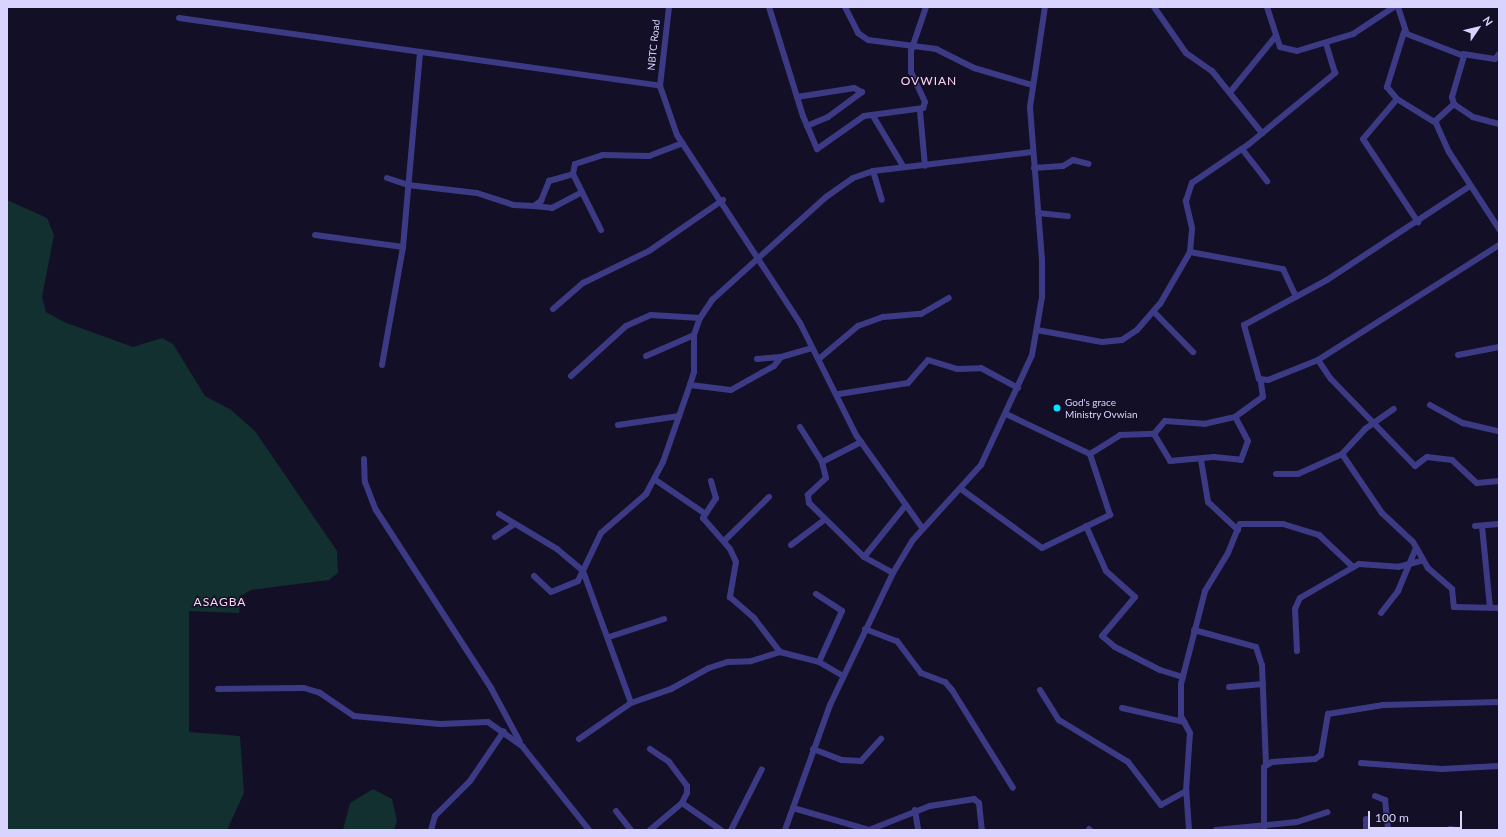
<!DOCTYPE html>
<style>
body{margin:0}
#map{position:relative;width:1506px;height:837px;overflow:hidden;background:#130f26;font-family:Lato,sans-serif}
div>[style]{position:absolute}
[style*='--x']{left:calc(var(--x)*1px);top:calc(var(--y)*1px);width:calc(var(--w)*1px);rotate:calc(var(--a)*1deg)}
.green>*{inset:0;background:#12302f}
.street>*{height:6px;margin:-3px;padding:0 3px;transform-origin:3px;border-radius:3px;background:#3d3a85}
.dots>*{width:11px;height:11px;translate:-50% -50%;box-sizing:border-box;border:2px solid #130f26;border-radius:50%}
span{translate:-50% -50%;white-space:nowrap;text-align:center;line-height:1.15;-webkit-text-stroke:3px #130f26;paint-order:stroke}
.street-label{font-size:10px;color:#d9d4ff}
.poi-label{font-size:10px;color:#d9d4ff}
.left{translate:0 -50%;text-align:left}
.quarter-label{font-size:12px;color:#ffd6f0;letter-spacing:1px}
.frame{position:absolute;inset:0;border:8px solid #d9d4ff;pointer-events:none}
.north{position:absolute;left:1458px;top:8px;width:40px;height:40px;-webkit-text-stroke:3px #130f26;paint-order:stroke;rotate:55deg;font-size:11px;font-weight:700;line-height:16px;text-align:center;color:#d9d4ff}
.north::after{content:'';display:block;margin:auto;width:14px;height:18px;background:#d9d4ff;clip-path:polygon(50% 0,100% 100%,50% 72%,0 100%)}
.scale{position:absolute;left:1368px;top:811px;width:94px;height:18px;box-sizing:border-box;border:2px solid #d9d4ff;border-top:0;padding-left:5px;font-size:12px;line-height:14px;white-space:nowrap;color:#d9d4ff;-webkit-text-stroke:3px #130f26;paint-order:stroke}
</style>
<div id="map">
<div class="green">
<div style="clip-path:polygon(7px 200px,47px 218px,54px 235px,42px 297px,46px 312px,64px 322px,133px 347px,162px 338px,173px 344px,205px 396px,231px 410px,255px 431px,337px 551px,338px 573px,329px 580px,251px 590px,241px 596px,239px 613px,189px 611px,189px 732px,240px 736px,244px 793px,227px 830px,7px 830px)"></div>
<div style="clip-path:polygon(373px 789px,392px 799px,397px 821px,394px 830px,343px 830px,350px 803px)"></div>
</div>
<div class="street">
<div style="--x:669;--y:7;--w:80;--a:96.5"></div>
<div style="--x:660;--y:86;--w:52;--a:70.9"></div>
<div style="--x:677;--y:135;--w:225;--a:56.8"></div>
<div style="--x:800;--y:323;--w:125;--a:63.4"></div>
<div style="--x:856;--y:435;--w:115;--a:54.5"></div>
<div style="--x:769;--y:7;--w:114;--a:72.7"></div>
<div style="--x:803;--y:116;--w:36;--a:67"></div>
<div style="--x:817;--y:149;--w:57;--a:-35.1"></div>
<div style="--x:864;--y:116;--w:60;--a:-7.7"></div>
<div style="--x:923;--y:108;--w:6;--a:-72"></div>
<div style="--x:925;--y:102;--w:33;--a:-115"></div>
<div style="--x:911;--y:72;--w:21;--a:-90"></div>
<div style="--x:911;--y:51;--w:46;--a:-71.2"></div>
<div style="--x:845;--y:7;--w:29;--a:63"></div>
<div style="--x:858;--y:33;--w:12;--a:35"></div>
<div style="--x:868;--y:40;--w:69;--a:7.5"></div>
<div style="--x:936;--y:49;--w:42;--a:26.6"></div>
<div style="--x:974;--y:68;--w:60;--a:16.3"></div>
<div style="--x:1154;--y:7;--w:56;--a:55.2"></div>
<div style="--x:1186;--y:53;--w:32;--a:35"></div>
<div style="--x:1212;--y:71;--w:80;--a:51.1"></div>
<div style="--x:1267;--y:7;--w:42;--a:72"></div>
<div style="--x:1280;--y:47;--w:17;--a:13"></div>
<div style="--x:1297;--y:51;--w:59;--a:-16.9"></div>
<div style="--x:1353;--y:34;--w:49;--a:-33.4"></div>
<div style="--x:1398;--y:7;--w:28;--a:72"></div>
<div style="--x:1407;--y:34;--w:61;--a:21.1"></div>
<div style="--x:1464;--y:56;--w:43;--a:106.3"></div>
<div style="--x:1452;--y:97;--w:7;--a:74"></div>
<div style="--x:179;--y:18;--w:486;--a:8"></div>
<div style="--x:1404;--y:32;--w:58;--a:107.2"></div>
<div style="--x:1387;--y:87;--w:16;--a:50"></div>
<div style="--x:1397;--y:99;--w:46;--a:31.6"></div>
<div style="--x:1463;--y:54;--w:32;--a:9"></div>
<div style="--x:1495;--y:59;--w:6;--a:-51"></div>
<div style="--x:1231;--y:91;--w:70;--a:-50.8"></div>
<div style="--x:797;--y:97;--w:58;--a:-9"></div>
<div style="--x:854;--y:88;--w:9;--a:27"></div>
<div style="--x:862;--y:92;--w:42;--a:143.7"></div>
<div style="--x:828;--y:117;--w:23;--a:157"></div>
<div style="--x:1397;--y:99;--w:52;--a:130.4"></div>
<div style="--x:1363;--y:139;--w:100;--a:56.5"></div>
<div style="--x:920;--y:111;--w:55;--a:84.8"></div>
<div style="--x:873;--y:116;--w:58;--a:59"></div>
<div style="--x:1499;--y:124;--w:27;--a:-165"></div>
<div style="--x:1473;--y:117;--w:23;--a:-146"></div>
<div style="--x:1454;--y:104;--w:25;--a:138"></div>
<div style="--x:1435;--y:121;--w:34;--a:66"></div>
<div style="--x:1449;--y:152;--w:92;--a:57"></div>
<div style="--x:1242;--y:149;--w:41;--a:52"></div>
<div style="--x:1034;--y:168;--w:29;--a:-4"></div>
<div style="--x:1063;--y:166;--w:12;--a:-31"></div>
<div style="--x:1073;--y:160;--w:16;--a:14"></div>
<div style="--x:873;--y:171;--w:30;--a:73"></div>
<div style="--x:387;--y:178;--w:22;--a:18"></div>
<div style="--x:408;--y:185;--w:69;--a:6.6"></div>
<div style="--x:477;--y:193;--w:38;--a:18"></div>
<div style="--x:513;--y:205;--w:21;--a:3"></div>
<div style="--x:534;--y:206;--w:9;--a:-36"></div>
<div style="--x:541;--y:201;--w:22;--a:-68"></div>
<div style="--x:549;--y:181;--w:25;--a:-16"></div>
<div style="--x:1470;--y:186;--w:171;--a:146.7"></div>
<div style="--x:1327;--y:280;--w:94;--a:151.5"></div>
<div style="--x:1244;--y:325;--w:56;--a:74.5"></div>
<div style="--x:1259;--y:379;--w:9;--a:6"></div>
<div style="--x:1268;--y:380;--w:54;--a:-21.8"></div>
<div style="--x:1318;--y:360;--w:214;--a:-32.4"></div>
<div style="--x:534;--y:206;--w:18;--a:6"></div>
<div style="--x:552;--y:208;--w:34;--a:-28"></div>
<div style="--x:1038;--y:213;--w:30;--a:6"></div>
<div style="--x:601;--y:230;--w:63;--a:-116.6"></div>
<div style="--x:573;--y:174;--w:10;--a:-79"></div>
<div style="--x:575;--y:164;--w:29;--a:-18"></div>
<div style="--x:603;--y:155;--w:46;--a:1.2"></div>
<div style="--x:649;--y:156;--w:36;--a:-21"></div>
<div style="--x:315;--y:235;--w:89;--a:7.8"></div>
<div style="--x:1190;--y:252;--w:95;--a:10.4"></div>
<div style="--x:1283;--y:269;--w:31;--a:65"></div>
<div style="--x:553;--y:309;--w:40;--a:-41"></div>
<div style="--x:583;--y:283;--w:73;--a:-25.9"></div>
<div style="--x:649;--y:251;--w:90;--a:-34.6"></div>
<div style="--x:1154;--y:312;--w:56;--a:45.7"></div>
<div style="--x:1037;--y:330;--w:66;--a:10.5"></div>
<div style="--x:1102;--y:342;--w:20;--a:-6"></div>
<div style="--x:1122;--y:340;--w:18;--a:-34"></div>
<div style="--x:1137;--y:330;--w:35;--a:-49"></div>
<div style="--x:1160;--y:304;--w:60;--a:-60"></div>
<div style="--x:1190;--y:252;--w:24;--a:-85"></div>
<div style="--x:1192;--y:228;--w:28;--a:-103"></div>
<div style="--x:1186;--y:201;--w:19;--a:-72"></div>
<div style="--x:1192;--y:183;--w:69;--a:-34.4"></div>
<div style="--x:1249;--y:144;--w:112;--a:-39.5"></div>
<div style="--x:1335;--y:73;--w:30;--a:-107"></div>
<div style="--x:1458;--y:355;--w:42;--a:-11"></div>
<div style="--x:646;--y:356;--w:52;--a:-23.6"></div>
<div style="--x:820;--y:358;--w:50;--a:-40.1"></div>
<div style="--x:858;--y:326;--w:27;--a:-20"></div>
<div style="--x:883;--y:317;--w:38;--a:-5"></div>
<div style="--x:921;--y:314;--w:32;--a:-30"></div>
<div style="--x:757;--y:359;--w:24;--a:-5"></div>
<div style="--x:1318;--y:360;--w:23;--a:56"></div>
<div style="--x:1331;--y:379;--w:121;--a:46"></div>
<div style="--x:1415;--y:466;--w:15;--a:-37"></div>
<div style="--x:1427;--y:457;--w:25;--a:7"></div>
<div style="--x:1452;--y:460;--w:34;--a:43"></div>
<div style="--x:1477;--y:483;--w:22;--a:-5"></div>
<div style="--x:382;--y:365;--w:120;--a:-79.9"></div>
<div style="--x:403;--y:247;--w:196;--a:-85"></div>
<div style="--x:571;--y:376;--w:74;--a:-42.3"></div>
<div style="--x:626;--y:326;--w:27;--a:-24"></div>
<div style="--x:651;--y:315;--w:49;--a:3.5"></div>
<div style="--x:690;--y:385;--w:41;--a:7"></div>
<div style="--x:731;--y:390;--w:49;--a:-29.2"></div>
<div style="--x:774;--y:366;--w:11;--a:-52"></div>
<div style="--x:781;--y:357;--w:32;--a:-16"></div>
<div style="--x:839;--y:394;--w:70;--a:-9.1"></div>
<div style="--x:908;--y:383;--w:30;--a:-49"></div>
<div style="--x:928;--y:360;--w:30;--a:17"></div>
<div style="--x:957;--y:369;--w:24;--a:-2"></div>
<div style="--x:981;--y:368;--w:42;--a:28.4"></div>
<div style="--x:1430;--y:405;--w:38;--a:29"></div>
<div style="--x:1463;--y:423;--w:37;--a:13"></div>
<div style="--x:618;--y:425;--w:62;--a:-8.4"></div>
<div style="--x:800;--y:427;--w:41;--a:57.8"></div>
<div style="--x:822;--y:462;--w:44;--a:-27.1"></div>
<div style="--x:1154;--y:434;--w:31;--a:59"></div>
<div style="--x:1170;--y:461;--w:44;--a:-5.2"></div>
<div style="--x:1214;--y:457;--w:27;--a:6"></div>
<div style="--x:1241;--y:460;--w:20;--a:-70"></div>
<div style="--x:1248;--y:441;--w:27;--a:-118"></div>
<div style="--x:1090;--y:454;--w:36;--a:-32"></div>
<div style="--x:1120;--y:435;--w:34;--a:-2"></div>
<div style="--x:1154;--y:434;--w:17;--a:-50"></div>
<div style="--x:1165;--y:421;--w:39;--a:4"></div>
<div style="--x:1204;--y:424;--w:32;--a:-13"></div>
<div style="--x:1235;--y:417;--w:34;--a:-36"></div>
<div style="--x:1263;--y:397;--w:15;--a:-98"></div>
<div style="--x:1342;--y:454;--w:71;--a:55.9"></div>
<div style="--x:1382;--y:513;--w:42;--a:43.1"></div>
<div style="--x:1413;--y:542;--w:30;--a:60"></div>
<div style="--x:1428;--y:568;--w:32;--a:41"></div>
<div style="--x:1452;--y:589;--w:18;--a:84"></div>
<div style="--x:1454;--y:607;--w:45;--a:1.3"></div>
<div style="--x:364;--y:459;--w:23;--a:88"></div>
<div style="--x:365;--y:482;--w:30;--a:69"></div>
<div style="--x:376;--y:510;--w:212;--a:57.1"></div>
<div style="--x:491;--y:688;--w:61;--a:61.8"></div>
<div style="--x:1201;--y:460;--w:43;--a:80.5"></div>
<div style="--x:1208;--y:502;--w:41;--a:43"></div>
<div style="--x:822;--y:462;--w:16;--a:76"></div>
<div style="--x:826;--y:478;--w:25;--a:137"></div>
<div style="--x:808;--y:495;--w:8;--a:83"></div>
<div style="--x:809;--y:503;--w:77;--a:44.5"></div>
<div style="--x:864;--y:557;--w:33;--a:29"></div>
<div style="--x:1276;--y:474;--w:22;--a:0"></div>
<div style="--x:1298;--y:474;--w:48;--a:-24.4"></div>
<div style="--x:1342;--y:454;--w:34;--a:-47"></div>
<div style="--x:1365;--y:429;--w:35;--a:-35"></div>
<div style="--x:654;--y:479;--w:60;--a:34.2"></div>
<div style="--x:711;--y:481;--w:18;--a:74"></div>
<div style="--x:716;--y:498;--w:24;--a:123"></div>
<div style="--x:703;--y:518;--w:41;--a:48.9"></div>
<div style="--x:730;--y:549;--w:14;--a:65"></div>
<div style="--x:736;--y:562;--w:36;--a:100"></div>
<div style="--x:730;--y:597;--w:32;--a:41"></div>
<div style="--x:754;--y:618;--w:43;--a:52.6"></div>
<div style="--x:780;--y:652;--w:40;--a:14.4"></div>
<div style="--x:819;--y:662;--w:28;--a:30"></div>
<div style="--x:961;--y:489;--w:100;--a:36.1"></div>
<div style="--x:1042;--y:548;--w:76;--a:-25.9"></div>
<div style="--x:1110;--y:515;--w:64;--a:-108.2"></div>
<div style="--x:1090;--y:454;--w:93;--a:-154.5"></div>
<div style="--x:499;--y:514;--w:68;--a:31.1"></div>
<div style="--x:557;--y:549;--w:34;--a:40"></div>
<div style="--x:583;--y:571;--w:140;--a:70"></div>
<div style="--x:1086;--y:526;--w:49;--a:66"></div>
<div style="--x:1106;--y:571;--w:39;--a:42"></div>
<div style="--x:1135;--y:597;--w:51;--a:130.2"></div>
<div style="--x:1102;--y:636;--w:17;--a:40"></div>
<div style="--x:1115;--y:647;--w:51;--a:27.1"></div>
<div style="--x:1160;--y:670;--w:24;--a:17"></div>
<div style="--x:1475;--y:526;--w:24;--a:-5"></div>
<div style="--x:1482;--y:526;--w:82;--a:84.4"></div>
<div style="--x:495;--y:537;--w:23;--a:-34"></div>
<div style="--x:724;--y:541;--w:63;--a:-44.4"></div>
<div style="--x:791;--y:545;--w:40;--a:-37"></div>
<div style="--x:864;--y:557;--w:67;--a:-51.1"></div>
<div style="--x:534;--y:576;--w:23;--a:43"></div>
<div style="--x:551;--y:592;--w:29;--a:-22"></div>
<div style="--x:578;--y:581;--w:53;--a:-64.4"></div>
<div style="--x:601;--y:533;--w:60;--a:-40.9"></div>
<div style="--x:646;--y:494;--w:36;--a:-62"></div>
<div style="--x:663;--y:462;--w:82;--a:-70.7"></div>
<div style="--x:690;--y:385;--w:14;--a:-73"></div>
<div style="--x:694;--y:372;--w:37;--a:-90"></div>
<div style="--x:694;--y:335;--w:18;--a:-71"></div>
<div style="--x:700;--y:318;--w:22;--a:-56"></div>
<div style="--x:712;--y:300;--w:154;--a:-42.1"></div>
<div style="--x:826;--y:197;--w:33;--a:-35"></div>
<div style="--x:853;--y:178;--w:21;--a:-19"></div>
<div style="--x:873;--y:171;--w:160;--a:-6.8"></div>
<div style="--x:816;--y:594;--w:31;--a:33"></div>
<div style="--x:842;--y:611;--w:56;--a:114.3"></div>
<div style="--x:1381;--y:613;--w:28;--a:-52"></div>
<div style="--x:1398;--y:591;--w:47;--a:-67.3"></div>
<div style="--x:865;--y:629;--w:34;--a:21"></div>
<div style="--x:897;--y:641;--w:40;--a:53"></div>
<div style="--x:921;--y:673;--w:26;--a:21"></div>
<div style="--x:945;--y:682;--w:11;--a:49"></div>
<div style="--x:952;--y:690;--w:115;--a:58.1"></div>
<div style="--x:1194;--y:630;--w:64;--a:15.3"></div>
<div style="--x:1256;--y:647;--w:19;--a:72"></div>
<div style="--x:1262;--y:665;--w:99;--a:87.7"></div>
<div style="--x:609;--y:637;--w:58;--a:-18.1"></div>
<div style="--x:1297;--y:651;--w:42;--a:-92.7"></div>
<div style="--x:1295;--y:609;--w:12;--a:-66"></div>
<div style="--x:1300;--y:598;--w:68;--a:-30"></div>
<div style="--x:1359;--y:564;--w:39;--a:4"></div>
<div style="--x:1398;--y:567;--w:24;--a:-15"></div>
<div style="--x:1229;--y:687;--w:34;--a:-5"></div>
<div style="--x:218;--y:689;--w:86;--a:-0.7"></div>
<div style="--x:304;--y:688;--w:17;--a:17"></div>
<div style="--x:320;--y:693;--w:41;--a:34.1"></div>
<div style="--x:354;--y:716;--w:86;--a:5.3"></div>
<div style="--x:440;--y:724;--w:48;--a:-2.4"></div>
<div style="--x:488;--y:722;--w:42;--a:35.2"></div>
<div style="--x:522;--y:746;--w:107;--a:51.4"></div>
<div style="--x:1040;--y:690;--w:36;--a:58"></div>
<div style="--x:1059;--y:720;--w:81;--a:31.3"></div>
<div style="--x:1128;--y:762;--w:54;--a:52.5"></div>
<div style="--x:1161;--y:805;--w:29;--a:-29"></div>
<div style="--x:1122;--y:708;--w:64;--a:12.7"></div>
<div style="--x:579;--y:739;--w:63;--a:-34.7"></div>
<div style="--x:631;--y:703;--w:42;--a:-19.3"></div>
<div style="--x:671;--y:689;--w:43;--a:-28.9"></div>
<div style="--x:709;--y:668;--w:20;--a:-18"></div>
<div style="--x:728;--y:662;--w:23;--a:-2"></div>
<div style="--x:751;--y:661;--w:30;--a:-17"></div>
<div style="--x:650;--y:749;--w:23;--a:34"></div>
<div style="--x:669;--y:762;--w:30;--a:53"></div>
<div style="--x:687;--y:786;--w:7;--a:90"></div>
<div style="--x:687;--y:793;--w:11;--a:117"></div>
<div style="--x:682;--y:803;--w:42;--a:139.8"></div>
<div style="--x:813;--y:749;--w:31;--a:21"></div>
<div style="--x:842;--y:760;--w:19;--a:3"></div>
<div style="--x:861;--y:761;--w:30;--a:-48"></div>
<div style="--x:1361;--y:763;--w:81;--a:4.2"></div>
<div style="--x:1442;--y:769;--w:57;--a:-3"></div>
<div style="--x:1375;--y:796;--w:11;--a:22"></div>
<div style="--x:1385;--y:800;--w:30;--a:84"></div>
<div style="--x:682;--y:803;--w:47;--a:34.7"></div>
<div style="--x:793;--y:808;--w:79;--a:16.1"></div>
<div style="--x:869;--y:830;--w:66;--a:-21.5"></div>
<div style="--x:930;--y:806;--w:45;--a:-9"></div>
<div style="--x:974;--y:799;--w:6;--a:39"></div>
<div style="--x:979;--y:803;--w:27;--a:84"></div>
<div style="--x:915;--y:810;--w:20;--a:81"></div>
<div style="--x:616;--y:811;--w:24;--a:52"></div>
<div style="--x:1366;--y:819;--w:11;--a:90"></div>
<div style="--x:1089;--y:829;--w:1;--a:45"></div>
<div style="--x:1450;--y:829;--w:6;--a:9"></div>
<div style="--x:431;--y:830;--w:15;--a:-74"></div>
<div style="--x:435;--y:816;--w:49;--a:-45"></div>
<div style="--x:470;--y:781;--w:60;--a:-55.8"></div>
<div style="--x:731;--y:830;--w:68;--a:-63.1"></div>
<div style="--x:785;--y:830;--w:133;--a:-70.2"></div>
<div style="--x:830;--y:705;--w:146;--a:-64.5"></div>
<div style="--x:893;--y:573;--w:37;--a:-59"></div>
<div style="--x:912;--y:541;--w:103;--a:-47.8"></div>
<div style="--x:981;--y:465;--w:121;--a:-65.1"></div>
<div style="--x:1032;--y:355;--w:59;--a:-80.2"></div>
<div style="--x:1042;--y:297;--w:37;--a:-90"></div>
<div style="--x:1042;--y:260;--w:153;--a:-94.5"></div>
<div style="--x:1030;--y:107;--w:101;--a:-81.5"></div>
<div style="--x:1189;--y:830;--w:39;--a:-94"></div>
<div style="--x:1186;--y:791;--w:58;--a:-86.1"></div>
<div style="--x:1190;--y:733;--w:19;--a:-118"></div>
<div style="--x:1181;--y:716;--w:32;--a:-90"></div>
<div style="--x:1181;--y:684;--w:96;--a:-75.5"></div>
<div style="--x:1205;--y:591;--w:44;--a:-58.8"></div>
<div style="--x:1228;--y:553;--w:31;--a:-68"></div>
<div style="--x:1240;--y:524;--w:43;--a:0"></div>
<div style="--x:1283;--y:524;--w:38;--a:17"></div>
<div style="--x:1319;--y:535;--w:47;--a:43.3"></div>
<div style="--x:1216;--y:830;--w:81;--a:-5.6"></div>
<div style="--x:1297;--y:822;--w:32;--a:-18"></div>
<div style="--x:1264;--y:830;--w:63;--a:-90"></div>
<div style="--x:1264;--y:767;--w:9;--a:-32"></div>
<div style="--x:1272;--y:762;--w:43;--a:-4"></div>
<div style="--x:1315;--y:759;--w:7;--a:-34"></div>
<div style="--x:1321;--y:755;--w:42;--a:-80.3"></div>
<div style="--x:1328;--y:714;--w:56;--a:-9.3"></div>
<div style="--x:1383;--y:705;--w:116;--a:-1.5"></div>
</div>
<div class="dots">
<div style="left:1057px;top:408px;background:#00e5ff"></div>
</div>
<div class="street-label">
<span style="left:654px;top:45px;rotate:-84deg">NBTC Road</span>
</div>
<div class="poi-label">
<span class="left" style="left:1065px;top:408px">God's grace<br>Ministry Ovwian</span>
</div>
<div class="quarter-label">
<span style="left:929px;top:81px">OVWIAN</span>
<span style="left:220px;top:602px">ASAGBA</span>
</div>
<div class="frame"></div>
<div class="north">N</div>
<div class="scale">100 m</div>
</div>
